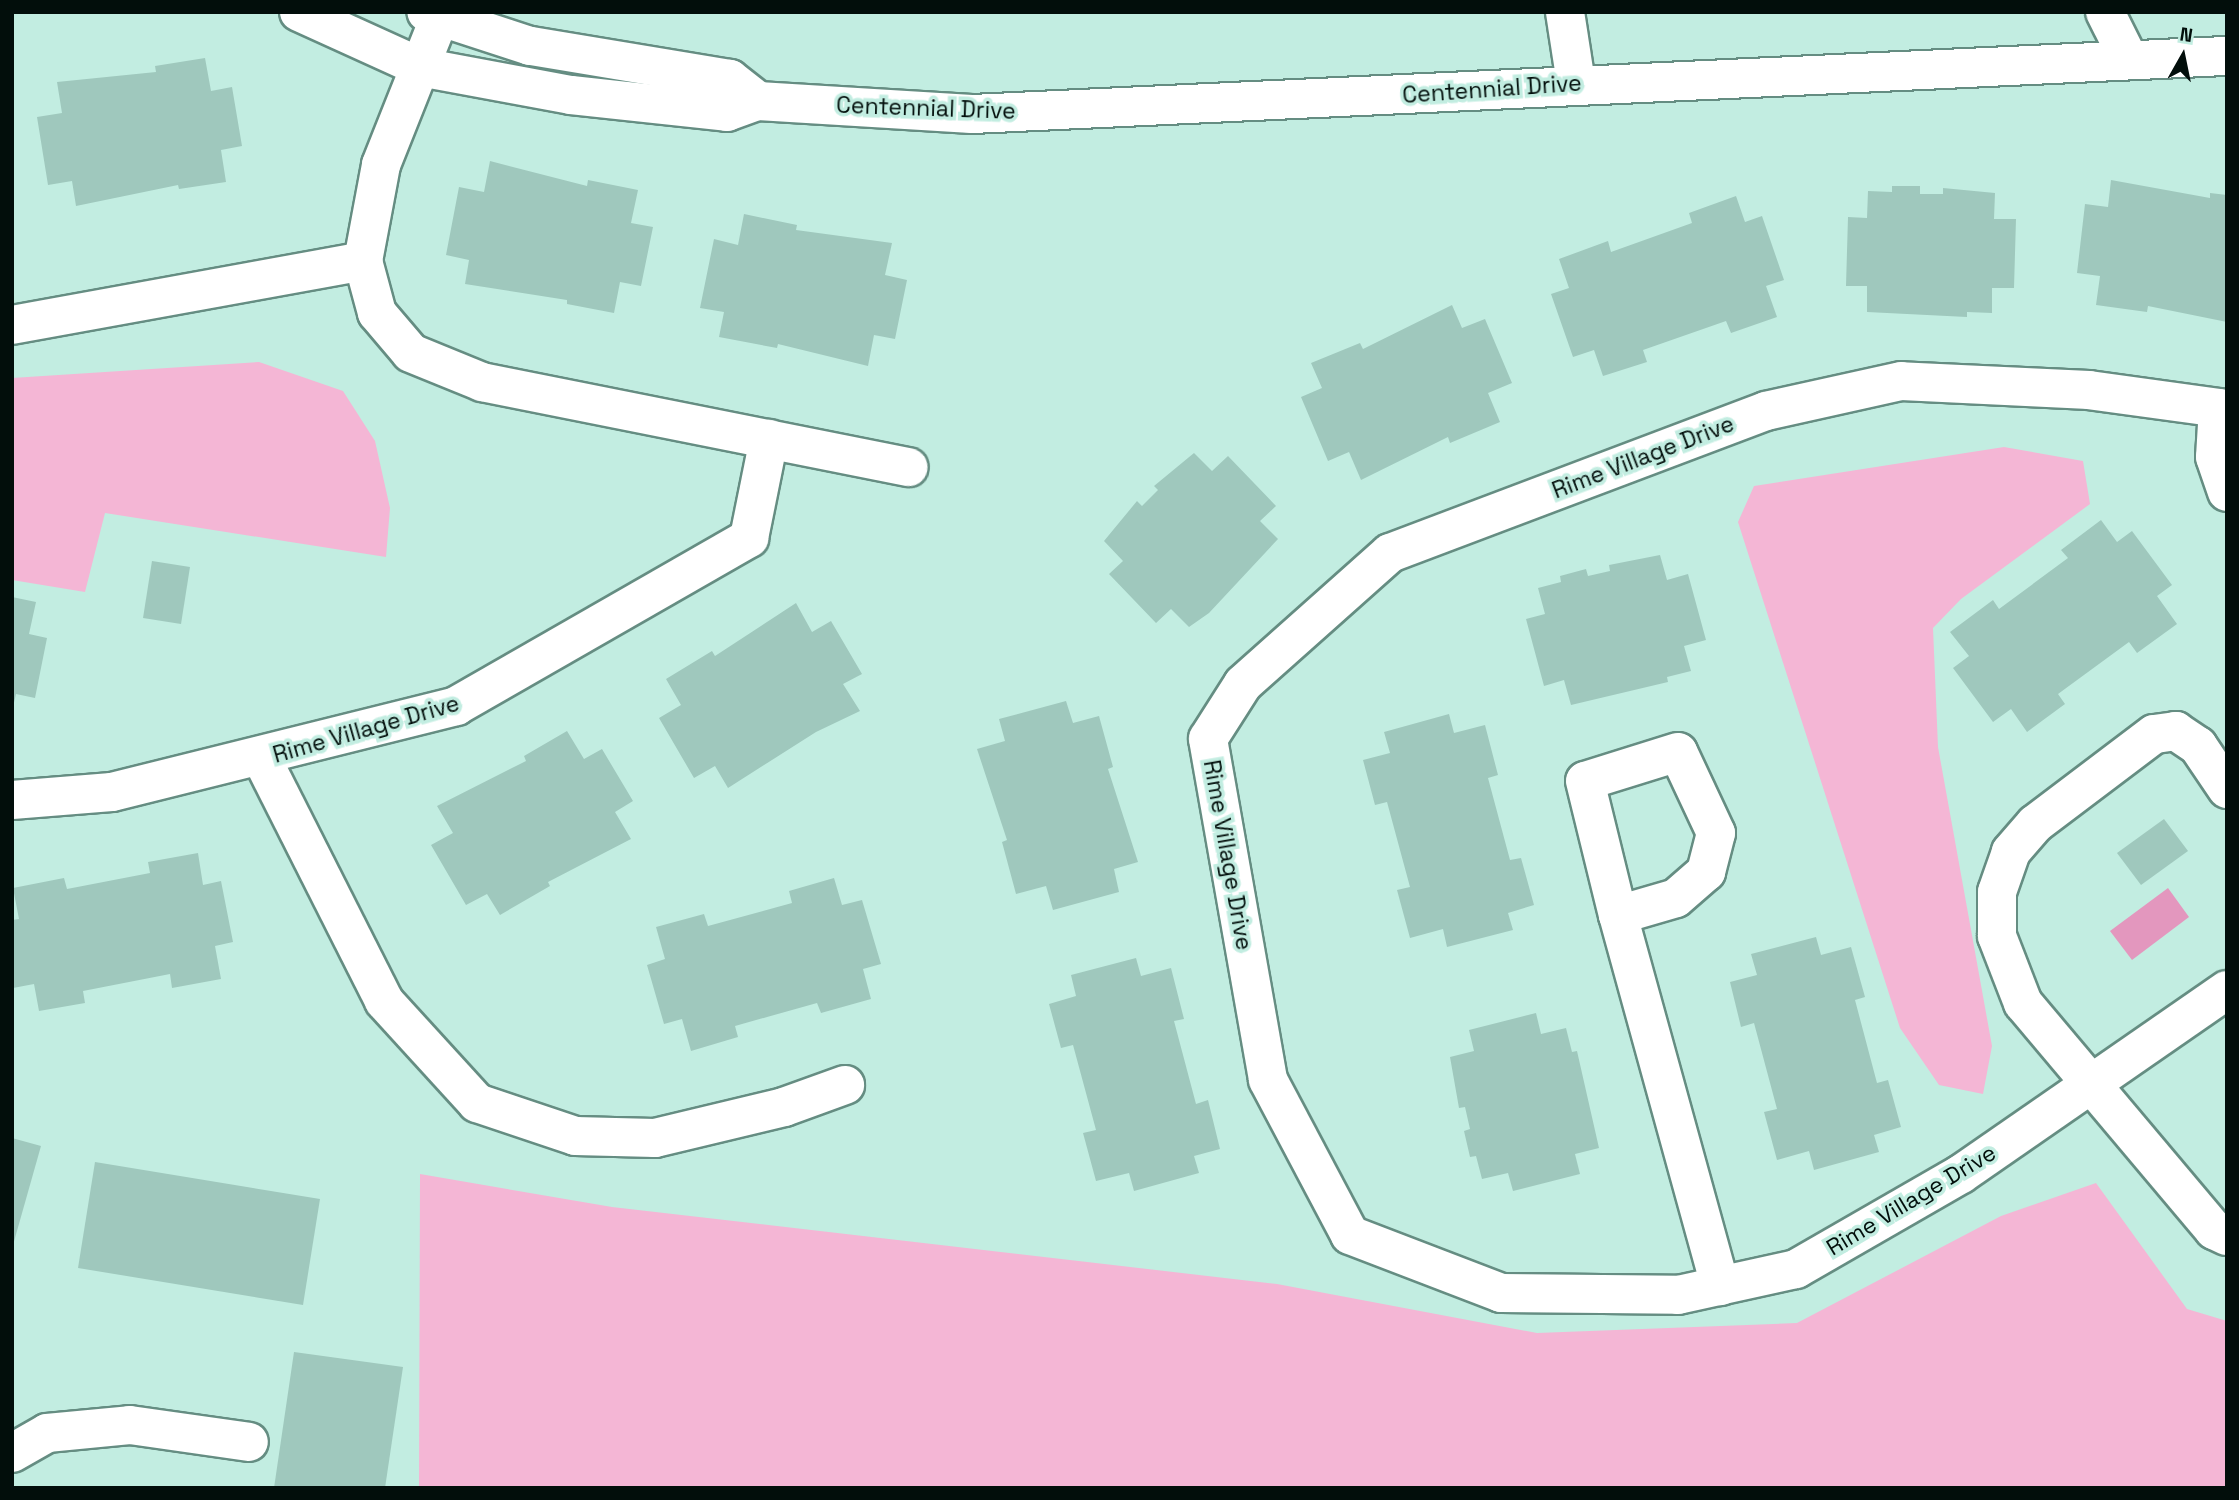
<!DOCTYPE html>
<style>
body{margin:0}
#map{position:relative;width:2239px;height:1500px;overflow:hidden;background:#c2ede1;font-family:"Space Grotesk",sans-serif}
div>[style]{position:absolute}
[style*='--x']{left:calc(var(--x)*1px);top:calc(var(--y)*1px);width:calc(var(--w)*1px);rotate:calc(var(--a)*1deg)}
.green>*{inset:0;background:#f4b6d5}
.water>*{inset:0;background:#e397be}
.building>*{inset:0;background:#9fc8bd}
.roads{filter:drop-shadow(2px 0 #658d82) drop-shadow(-2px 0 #658d82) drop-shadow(0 2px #658d82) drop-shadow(0 -2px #658d82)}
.minor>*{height:38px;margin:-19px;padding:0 19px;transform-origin:19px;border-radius:19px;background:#fff}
span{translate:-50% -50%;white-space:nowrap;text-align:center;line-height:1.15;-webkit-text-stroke:7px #c2ede1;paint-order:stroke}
.street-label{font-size:23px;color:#020e0b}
.frame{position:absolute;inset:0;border:14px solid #020e0b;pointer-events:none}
.north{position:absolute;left:2148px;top:21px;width:70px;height:70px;-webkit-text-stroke:5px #c2ede1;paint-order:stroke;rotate:9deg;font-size:19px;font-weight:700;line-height:28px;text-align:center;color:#020e0b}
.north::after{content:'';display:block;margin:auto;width:24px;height:32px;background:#020e0b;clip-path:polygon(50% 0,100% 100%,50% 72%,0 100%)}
</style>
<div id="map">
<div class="green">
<div style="clip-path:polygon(259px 362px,343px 391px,375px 441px,390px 508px,386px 557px,105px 513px,85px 592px,12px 580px,12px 378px)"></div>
<div style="clip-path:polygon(2004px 447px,2083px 461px,2090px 504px,1961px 599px,1933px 628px,1938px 747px,1992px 1046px,1983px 1094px,1939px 1085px,1900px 1028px,1738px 522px,1754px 486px)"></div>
<div style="clip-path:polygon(420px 1174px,612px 1207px,1277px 1284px,1537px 1333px,1797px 1323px,2001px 1216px,2096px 1183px,2187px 1309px,2227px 1321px,2227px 1488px,419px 1488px)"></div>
</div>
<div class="water">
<div style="clip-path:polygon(2168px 888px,2189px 917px,2132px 960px,2110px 931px)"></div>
</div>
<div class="building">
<div style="clip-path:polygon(205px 58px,211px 91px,232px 87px,242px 146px,221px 150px,226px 182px,179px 189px,178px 185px,76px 206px,72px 181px,48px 185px,37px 117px,62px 113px,57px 82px,156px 72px,155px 66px)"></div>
<div style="clip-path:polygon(490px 161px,587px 186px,588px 180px,638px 190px,631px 223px,653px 227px,641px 286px,620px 282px,614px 313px,567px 304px,567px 300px,465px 284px,469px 260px,446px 255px,459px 187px,484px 192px)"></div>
<div style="clip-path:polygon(2111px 180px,2210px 198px,2210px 193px,2227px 195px,2227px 322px,2148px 306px,2147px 312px,2096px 305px,2100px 276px,2077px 273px,2085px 204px,2108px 207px)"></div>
<div style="clip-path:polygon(1892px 186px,1920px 186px,1920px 194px,1943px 194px,1943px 188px,1995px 193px,1994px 219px,2016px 219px,2014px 288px,1992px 288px,1992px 313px,1967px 312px,1967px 317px,1867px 312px,1867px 286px,1846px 286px,1848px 217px,1867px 218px,1868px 191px,1892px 192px)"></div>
<div style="clip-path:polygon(1736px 196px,1745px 222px,1762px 216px,1784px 280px,1766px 286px,1777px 317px,1731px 333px,1726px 321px,1643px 350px,1647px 362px,1603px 376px,1594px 350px,1573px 357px,1551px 294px,1569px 288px,1559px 259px,1608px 241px,1611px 252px,1692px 223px,1689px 213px)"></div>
<div style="clip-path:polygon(744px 214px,797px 225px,796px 230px,892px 243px,885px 275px,907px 280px,895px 339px,874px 335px,868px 366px,778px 344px,777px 348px,719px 337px,724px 312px,700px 308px,714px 239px,738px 245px)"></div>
<div style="clip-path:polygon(1452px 305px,1462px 328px,1485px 319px,1512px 383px,1488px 393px,1500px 422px,1450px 443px,1448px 437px,1361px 480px,1349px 452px,1328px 461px,1301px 397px,1322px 388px,1311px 363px,1360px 343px,1363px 349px)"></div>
<div style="clip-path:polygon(1194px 453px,1212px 471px,1228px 456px,1276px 506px,1260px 521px,1278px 539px,1209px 613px,1189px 627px,1171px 609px,1156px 623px,1109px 574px,1123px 561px,1104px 541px,1137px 501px,1142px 506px,1158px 490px,1154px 486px)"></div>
<div style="clip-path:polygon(2101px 520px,2117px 542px,2132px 531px,2172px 585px,2157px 596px,2177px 624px,2137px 653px,2129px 642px,2058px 694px,2065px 704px,2027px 732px,2011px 709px,1993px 722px,1953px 668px,1969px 656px,1950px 632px,1993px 600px,1999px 609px,2068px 558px,2061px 550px)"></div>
<div style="clip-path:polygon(1660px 555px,1667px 580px,1688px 574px,1706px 640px,1684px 646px,1691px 671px,1667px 677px,1668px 682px,1571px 705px,1564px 680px,1544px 686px,1526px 619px,1545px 614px,1538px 588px,1561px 582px,1560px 576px,1586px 569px,1588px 576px,1610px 571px,1609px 565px)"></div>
<div style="clip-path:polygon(152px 561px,190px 567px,181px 624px,143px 618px)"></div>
<div style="clip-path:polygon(12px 597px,36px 602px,29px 634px,47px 638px,35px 698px,16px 694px,13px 707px)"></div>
<div style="clip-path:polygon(796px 603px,812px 632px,831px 621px,862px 674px,843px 684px,860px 711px,816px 732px,728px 788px,715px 766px,694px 778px,659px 718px,681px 705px,666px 679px,712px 651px,715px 656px)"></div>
<div style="clip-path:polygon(1066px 701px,1073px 723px,1099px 716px,1113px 767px,1108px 769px,1138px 862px,1114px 869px,1119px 892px,1053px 910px,1046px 886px,1016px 894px,1002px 842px,1007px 840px,977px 749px,1005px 741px,999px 719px)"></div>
<div style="clip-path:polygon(1449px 714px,1454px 733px,1485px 725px,1498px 775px,1488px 778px,1510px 860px,1521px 858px,1534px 905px,1508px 913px,1513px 930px,1447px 947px,1443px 929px,1410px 938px,1397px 890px,1410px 887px,1387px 802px,1375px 805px,1363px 760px,1390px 753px,1384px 732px)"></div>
<div style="clip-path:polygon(567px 731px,584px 759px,602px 749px,633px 801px,615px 812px,631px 839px,548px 882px,550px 886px,500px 915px,487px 894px,466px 905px,431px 845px,453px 833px,437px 806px,526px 761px,524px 756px)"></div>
<div style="clip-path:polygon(2164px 819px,2188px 851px,2141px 885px,2117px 853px)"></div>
<div style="clip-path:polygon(198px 853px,203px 885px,221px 881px,233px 942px,215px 946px,221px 979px,172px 988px,170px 974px,83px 991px,85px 1003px,39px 1011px,34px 984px,13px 988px,12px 920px,19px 919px,13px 888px,64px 878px,67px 889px,150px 873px,148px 862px)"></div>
<div style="clip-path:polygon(834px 878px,842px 905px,862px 900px,881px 964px,863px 969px,871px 999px,821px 1013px,817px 1003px,735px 1026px,738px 1037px,691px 1051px,682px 1019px,664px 1024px,647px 965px,665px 959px,656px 927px,704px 914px,708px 926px,792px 903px,789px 891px)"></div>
<div style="clip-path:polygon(1816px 937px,1821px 955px,1851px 947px,1865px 997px,1855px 1000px,1877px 1083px,1888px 1080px,1901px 1127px,1874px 1135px,1879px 1152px,1814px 1170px,1809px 1151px,1777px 1160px,1764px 1112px,1777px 1109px,1754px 1023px,1741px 1027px,1730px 982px,1757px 975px,1751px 954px)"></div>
<div style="clip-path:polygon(1136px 958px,1141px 976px,1171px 968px,1184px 1019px,1174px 1021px,1196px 1104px,1208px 1100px,1220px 1149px,1194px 1156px,1199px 1173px,1134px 1191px,1129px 1173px,1096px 1181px,1083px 1133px,1096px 1130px,1073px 1045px,1061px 1048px,1049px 1004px,1076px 996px,1071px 975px)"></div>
<div style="clip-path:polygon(1536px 1013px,1541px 1034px,1566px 1028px,1572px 1052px,1577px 1051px,1599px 1148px,1575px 1154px,1580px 1174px,1513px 1191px,1508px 1173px,1482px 1179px,1476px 1156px,1470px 1157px,1464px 1131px,1470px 1129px,1465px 1107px,1459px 1108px,1450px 1057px,1474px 1051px,1469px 1030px)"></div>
<div style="clip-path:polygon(12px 1138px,41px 1146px,13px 1245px,12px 1245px)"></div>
<div style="clip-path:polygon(95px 1162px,320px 1199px,303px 1305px,78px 1268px)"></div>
<div style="clip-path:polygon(294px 1352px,403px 1367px,385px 1488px,274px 1488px)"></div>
</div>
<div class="roads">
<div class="minor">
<div style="--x:299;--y:12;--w:133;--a:24.4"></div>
<div style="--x:420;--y:67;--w:154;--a:10.5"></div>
<div style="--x:571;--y:95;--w:157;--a:6.2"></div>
<div style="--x:727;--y:112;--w:33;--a:-20"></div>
<div style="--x:758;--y:101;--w:36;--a:-142"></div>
<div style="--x:730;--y:79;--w:203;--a:-170.6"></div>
<div style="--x:530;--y:46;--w:109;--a:-161.9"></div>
<div style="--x:1565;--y:12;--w:72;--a:81.2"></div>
<div style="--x:2105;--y:12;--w:49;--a:63.4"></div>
<div style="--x:439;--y:19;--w:157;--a:111.7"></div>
<div style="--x:381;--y:165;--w:98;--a:100.6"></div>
<div style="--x:363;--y:261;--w:54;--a:74.9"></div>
<div style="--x:377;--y:313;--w:52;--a:49.6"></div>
<div style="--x:411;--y:353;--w:77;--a:22.2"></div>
<div style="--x:482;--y:382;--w:435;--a:11.3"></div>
<div style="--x:758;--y:101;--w:214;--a:3.5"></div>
<div style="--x:972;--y:114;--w:1256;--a:-2.65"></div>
<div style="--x:12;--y:325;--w:357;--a:-10.3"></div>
<div style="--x:2218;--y:408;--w:49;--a:93.5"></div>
<div style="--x:2215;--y:457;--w:37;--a:71"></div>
<div style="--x:2227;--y:409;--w:139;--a:-172.2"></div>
<div style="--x:2089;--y:390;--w:188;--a:-177.3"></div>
<div style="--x:1901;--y:381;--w:138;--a:167.5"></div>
<div style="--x:1766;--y:411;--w:402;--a:159.3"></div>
<div style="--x:1390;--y:553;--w:197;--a:138.3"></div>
<div style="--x:1243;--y:684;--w:65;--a:122.5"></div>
<div style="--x:1208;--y:739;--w:346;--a:80"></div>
<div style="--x:1268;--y:1080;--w:175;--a:62.1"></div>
<div style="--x:1350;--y:1235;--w:162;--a:21"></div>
<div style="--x:1501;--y:1293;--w:177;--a:0.6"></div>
<div style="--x:1678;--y:1295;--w:121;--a:-12.4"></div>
<div style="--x:1796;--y:1269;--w:190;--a:-29.9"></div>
<div style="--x:1961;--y:1174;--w:323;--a:-34.7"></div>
<div style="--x:262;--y:759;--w:271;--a:63.2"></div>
<div style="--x:384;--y:1001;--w:138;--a:47.6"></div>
<div style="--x:477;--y:1103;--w:103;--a:18.6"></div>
<div style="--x:575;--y:1136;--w:80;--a:1.4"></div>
<div style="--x:655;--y:1138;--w:133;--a:-13.5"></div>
<div style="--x:784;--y:1107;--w:65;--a:-19.8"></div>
<div style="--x:2227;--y:789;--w:52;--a:-124"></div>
<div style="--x:2198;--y:746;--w:27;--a:-146"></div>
<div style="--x:2176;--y:731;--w:22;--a:172"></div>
<div style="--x:2154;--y:734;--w:149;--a:142.9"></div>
<div style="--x:2035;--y:824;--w:37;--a:131"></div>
<div style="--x:2011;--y:852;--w:42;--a:109.3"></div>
<div style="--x:1997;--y:892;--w:44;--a:90"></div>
<div style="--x:1997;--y:936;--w:72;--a:68.8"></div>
<div style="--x:2023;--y:1003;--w:297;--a:49.9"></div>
<div style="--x:2214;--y:1230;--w:14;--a:25"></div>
<div style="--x:12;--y:800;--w:100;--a:-4.6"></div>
<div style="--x:112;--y:792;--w:355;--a:-14"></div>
<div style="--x:456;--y:706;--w:338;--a:-29.8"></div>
<div style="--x:749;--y:538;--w:101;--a:-78.6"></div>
<div style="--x:1618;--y:915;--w:60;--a:-16.3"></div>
<div style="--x:1676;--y:898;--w:40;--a:-41"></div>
<div style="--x:1706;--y:872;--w:40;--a:-75.6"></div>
<div style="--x:1716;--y:833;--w:89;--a:-115.1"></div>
<div style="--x:1678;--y:752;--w:97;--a:162.7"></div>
<div style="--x:1585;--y:781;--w:138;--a:76.2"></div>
<div style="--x:1618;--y:915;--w:385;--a:74.6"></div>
<div style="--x:12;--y:1453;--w:40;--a:-29.7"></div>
<div style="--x:47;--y:1433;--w:83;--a:-5.5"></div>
<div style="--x:130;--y:1425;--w:120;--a:8.1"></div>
</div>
</div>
<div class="street-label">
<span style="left:1492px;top:89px;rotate:-4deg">Centennial Drive</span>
<span style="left:926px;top:108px;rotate:2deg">Centennial Drive</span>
<span style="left:1643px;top:457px;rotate:-21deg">Rime Village Drive</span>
<span style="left:366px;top:729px;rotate:-16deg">Rime Village Drive</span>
<span style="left:1228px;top:855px;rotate:80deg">Rime Village Drive</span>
<span style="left:1911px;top:1200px;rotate:-31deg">Rime Village Drive</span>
</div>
<div class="frame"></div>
<div class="north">N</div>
</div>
